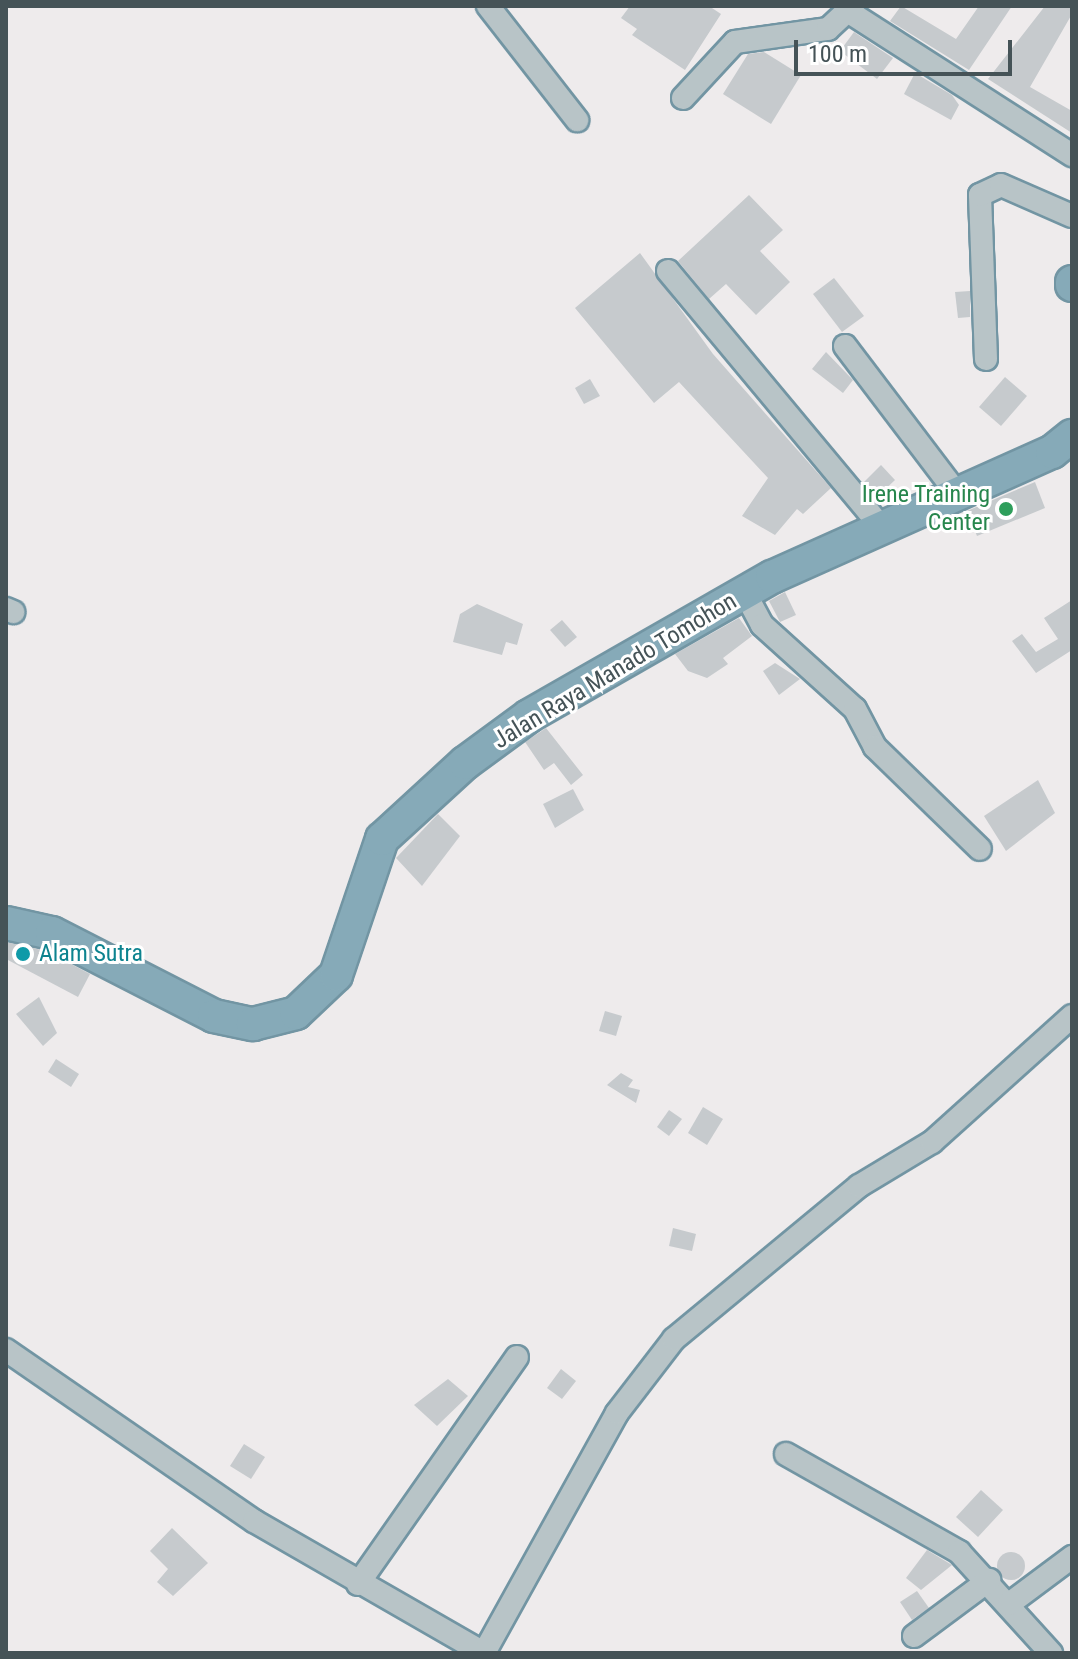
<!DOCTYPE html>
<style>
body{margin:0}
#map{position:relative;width:1078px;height:1659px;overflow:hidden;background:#eeebec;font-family:"Roboto Condensed",sans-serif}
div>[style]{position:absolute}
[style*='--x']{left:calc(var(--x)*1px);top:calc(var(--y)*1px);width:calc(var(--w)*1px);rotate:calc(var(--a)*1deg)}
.building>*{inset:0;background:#c6cacd}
.round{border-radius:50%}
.roads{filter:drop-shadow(2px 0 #7295a3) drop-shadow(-2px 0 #7295a3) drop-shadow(0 2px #7295a3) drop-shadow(0 -2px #7295a3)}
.minor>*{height:22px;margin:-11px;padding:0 11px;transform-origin:11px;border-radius:11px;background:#b8c4c7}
.highway>*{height:32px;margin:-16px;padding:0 16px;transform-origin:16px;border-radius:16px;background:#86aab8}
.dots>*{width:22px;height:22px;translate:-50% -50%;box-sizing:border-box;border:4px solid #fff;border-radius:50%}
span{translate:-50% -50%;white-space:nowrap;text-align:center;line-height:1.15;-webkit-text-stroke:6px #fff;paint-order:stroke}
.leisure-label{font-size:24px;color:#27864d}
.right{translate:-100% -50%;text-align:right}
.street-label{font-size:24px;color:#455357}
.culture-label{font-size:24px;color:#0d838f}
.left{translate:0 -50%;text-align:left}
.frame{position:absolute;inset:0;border:8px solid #455357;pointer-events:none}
.scale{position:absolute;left:794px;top:40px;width:218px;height:36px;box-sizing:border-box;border:4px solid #455357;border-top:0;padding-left:10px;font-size:24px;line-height:28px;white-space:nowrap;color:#455357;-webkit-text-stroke:6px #fff;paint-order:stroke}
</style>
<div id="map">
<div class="building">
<div style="clip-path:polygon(630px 6px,709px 6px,721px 14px,685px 70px,632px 35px,637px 29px,621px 18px)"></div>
<div style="clip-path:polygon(901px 6px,956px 39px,979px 6px,1012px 6px,969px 70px,890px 21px)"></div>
<div style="clip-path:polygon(1045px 6px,1072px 6px,1072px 14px,1030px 87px,1072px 111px,1072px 133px,988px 79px)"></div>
<div style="clip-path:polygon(854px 32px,893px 58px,877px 79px,840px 51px)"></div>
<div style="clip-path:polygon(764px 52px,801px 75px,771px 124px,723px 94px,748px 54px)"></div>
<div style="clip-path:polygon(915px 73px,952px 95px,959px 105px,951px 120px,904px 94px)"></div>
<div style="clip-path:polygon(749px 195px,783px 230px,760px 251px,790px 282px,756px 315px,726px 284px,709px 299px,678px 261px)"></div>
<div style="clip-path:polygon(640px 253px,713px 354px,831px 488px,803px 514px,797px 509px,775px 535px,742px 516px,768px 478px,679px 382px,654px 403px,575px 308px)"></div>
<div style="clip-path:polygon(834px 278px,864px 316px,842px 332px,813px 294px)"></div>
<div style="clip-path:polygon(970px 291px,970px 317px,958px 318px,955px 292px)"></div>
<div style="clip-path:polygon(826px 352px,853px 380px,843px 393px,812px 369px)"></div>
<div style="clip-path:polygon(1005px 377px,1027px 396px,1001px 426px,979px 407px)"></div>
<div style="clip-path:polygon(590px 379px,600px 396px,584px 404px,575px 388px)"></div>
<div style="clip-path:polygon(881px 465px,895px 480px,876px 498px,863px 483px)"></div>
<div style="clip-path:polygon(1035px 482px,1045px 508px,977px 536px,967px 511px)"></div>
<div style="clip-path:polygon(785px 592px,796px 615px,780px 622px,769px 601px)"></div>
<div style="clip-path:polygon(1072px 600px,1072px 650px,1036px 673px,1012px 641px,1022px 634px,1036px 652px,1058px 639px,1044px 618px)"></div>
<div style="clip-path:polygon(477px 604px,523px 624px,517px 645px,506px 642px,502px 655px,453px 642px,460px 614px)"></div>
<div style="clip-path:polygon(739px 618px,752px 636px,723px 658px,728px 664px,707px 678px,688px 671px,675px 654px)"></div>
<div style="clip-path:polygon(562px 620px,577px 637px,565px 647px,550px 630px)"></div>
<div style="clip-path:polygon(775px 663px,800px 679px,779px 695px,763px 671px)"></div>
<div style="clip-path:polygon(546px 728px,583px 775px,571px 785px,554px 763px,544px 770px,525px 742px)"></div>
<div style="clip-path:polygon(1038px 780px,1055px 813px,1006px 851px,984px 816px)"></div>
<div style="clip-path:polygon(573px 789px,584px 810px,555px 828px,543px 804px)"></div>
<div style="clip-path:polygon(438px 814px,460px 836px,422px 886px,396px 858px)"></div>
<div style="clip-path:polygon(6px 942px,46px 951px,90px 974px,78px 997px,6px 959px)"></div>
<div style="clip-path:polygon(39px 997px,57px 1033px,43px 1046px,16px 1014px)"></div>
<div style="clip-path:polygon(605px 1011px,622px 1016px,616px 1036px,599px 1031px)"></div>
<div style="clip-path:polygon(56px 1059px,79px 1074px,71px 1087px,48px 1072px)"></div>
<div style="clip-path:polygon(621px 1073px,633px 1080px,628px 1087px,640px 1090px,636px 1103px,607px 1085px)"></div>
<div style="clip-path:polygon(703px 1107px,723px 1119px,707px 1145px,688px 1133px)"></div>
<div style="clip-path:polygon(669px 1110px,682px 1119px,669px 1136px,657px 1127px)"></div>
<div style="clip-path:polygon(673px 1228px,696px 1234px,692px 1251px,669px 1246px)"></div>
<div style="clip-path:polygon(561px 1369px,576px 1381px,562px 1399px,547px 1388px)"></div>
<div style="clip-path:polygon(448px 1379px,468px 1396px,437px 1426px,414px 1405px)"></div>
<div style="clip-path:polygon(244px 1444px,265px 1457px,251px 1479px,230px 1466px)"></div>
<div style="clip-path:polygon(981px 1490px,1003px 1510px,978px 1537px,956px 1517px)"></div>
<div style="clip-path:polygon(172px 1528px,208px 1563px,173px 1596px,157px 1582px,168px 1569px,150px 1551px)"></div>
<div style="clip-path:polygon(927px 1550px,952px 1565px,921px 1590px,906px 1578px)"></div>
<div class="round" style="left:997px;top:1552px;width:28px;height:28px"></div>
<div style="clip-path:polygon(917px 1591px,929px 1608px,912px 1620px,900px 1602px)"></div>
</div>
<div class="roads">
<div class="minor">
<div style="--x:488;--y:6;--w:145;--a:52"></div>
<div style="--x:849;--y:12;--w:265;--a:32.7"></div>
<div style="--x:683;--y:98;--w:76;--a:-47.1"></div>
<div style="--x:735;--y:42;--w:94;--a:-8"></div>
<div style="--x:828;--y:29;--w:34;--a:-43"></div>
<div style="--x:668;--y:271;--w:331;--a:50.2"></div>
<div style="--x:845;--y:346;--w:183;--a:52.8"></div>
<div style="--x:986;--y:359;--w:164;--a:-92.1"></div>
<div style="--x:980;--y:195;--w:23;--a:-25"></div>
<div style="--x:1001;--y:185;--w:77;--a:23.6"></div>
<div style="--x:745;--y:593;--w:36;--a:62"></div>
<div style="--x:762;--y:625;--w:125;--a:42.1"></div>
<div style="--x:855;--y:709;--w:43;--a:62.2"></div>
<div style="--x:875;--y:747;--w:146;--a:44.2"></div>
<div style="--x:6;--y:609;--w:8;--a:23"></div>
<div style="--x:6;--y:1350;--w:301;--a:34.6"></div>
<div style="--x:254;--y:1521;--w:265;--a:29.9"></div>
<div style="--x:786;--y:1454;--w:199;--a:29.5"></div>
<div style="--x:959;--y:1552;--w:137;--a:47.7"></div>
<div style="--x:358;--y:1584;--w:277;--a:-55"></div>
<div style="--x:1009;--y:1604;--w:79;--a:-36.7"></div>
<div style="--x:914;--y:1636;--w:94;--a:-36.7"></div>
<div style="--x:484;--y:1653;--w:274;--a:-61"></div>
<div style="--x:617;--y:1413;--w:93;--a:-52.4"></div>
<div style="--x:674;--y:1339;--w:240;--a:-39.6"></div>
<div style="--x:859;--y:1186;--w:85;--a:-31.1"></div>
<div style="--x:932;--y:1142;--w:188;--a:-42"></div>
</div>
<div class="highway">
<div style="--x:1072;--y:282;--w:3;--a:90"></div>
<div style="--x:6;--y:923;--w:47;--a:12.3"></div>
<div style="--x:52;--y:933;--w:182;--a:27.1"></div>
<div style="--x:214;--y:1016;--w:40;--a:12"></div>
<div style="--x:253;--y:1024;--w:44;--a:-14.3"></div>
<div style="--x:296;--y:1013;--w:55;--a:-43.5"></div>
<div style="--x:336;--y:975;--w:144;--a:-71.3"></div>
<div style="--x:382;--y:839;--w:113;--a:-42.5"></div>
<div style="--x:465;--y:763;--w:79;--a:-36.3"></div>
<div style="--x:529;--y:716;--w:280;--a:-29.8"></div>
<div style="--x:772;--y:577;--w:307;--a:-24.1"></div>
<div style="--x:1052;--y:452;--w:26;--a:-39"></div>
</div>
</div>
<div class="dots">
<div style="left:1006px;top:509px;background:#2e9e5b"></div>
<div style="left:23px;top:954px;background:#0f9aa8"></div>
</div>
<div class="leisure-label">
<span class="right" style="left:990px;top:509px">Irene Training<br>Center</span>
</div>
<div class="street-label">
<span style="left:615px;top:671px;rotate:-31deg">Jalan Raya Manado Tomohon</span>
</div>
<div class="culture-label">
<span class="left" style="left:39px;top:954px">Alam Sutra</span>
</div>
<div class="frame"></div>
<div class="scale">100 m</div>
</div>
